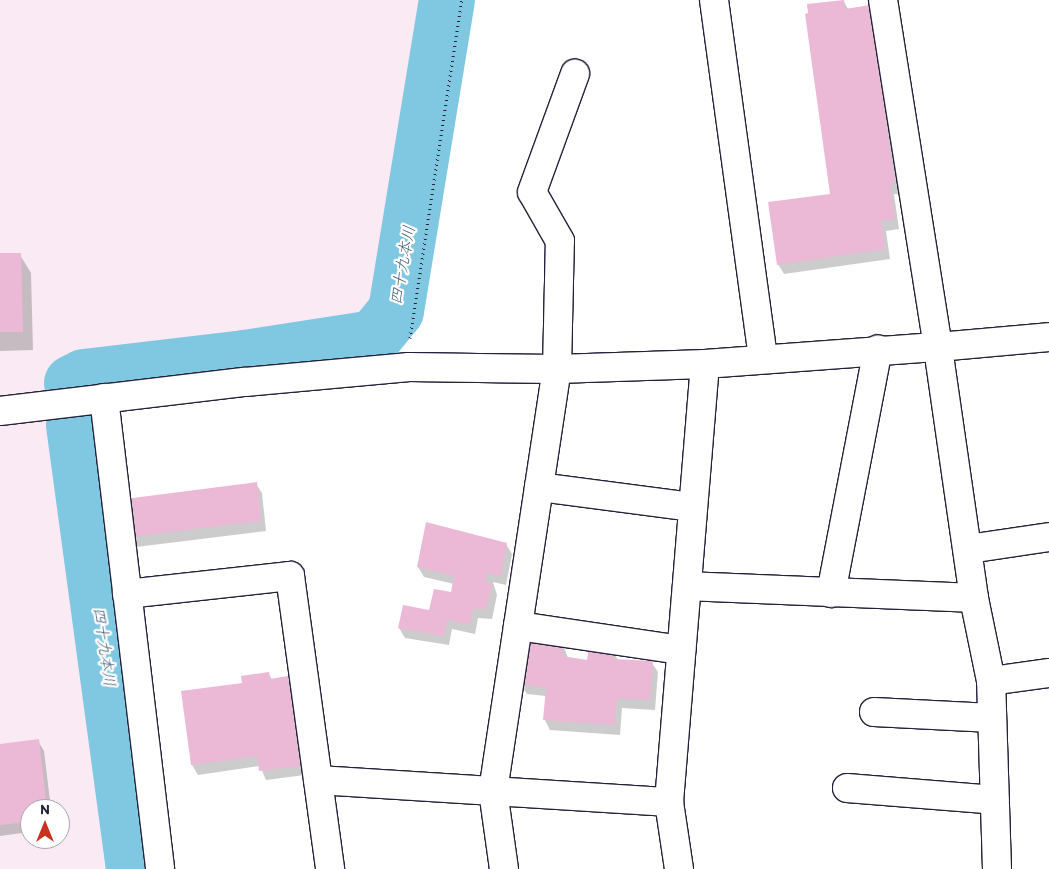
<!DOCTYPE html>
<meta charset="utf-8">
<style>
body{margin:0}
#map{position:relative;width:1049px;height:869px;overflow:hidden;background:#fff;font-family:Itim,"Klee One",sans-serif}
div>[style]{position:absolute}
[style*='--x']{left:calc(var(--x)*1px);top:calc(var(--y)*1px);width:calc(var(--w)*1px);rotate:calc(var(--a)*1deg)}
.built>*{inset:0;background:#f9eaf3}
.shadow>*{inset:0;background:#0003}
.river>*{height:56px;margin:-28px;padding:0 28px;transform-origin:28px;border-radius:28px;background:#80c8e1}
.building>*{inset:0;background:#ebb9d6}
.path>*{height:3px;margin-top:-1.5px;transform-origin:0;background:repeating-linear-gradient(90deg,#22223b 0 1px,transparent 0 5px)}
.roads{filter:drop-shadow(1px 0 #22223b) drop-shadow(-1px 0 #22223b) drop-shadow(0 1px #22223b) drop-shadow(0 -1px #22223b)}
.street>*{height:28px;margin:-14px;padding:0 14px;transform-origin:14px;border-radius:14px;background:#fff}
span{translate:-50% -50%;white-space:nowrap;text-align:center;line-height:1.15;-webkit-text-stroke:4.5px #fff;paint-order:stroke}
.water-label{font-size:16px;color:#435c75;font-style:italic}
.north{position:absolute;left:20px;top:799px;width:50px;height:50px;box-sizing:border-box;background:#fff;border:1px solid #a7a7b1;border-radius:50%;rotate:0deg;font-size:14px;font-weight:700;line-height:20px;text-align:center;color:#22223b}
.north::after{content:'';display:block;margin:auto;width:18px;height:22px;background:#c8321e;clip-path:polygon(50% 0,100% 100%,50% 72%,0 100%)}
</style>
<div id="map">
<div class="built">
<div style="clip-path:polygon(evenodd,0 0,466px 0,401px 330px,390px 343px,109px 386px,164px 869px,0 869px,0 0,30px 809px,60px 809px,60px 839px,30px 839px,30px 809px)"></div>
</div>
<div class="shadow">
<div style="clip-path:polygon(843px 0,848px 9px,869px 6px,875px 16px,899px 194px,894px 194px,899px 229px,886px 231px,890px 259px,784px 274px,778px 264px,832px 195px)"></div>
<div style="clip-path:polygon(0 255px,20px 255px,31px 273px,33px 350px,0 351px)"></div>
<div style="clip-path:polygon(256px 484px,262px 493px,266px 531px,136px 547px,131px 537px)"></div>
<div style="clip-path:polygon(506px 544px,512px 554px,506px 585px,493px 582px,497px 595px,492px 619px,478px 618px,475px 634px,452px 629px,449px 645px,405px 638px,399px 628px,430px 611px,452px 594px,454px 584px,424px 577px,418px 567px)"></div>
<div style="clip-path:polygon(563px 644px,568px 658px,588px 661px,613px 652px,618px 660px,652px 663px,658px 672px,655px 710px,622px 708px,620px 735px,550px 730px,545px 720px,546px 696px,527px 694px,521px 684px)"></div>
<div style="clip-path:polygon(269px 674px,272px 680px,287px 678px,293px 688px,305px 775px,266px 780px,260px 766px,198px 775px,192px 765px,243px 684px)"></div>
<div style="clip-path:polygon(38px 741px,44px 751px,51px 809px,30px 809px,30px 832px,0 836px,0 745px)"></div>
</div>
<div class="river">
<div style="--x:72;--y:383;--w:13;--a:-27"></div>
<div style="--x:84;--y:377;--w:162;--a:-6.7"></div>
<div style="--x:245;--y:358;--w:131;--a:-8.8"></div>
<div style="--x:374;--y:338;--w:35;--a:-51"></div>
<div style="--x:396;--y:311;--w:315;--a:-80.7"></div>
<div style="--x:74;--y:425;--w:448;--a:82.3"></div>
</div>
<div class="building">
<div style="clip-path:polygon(844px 0,845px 9px,870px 5px,895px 184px,890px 185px,895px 219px,881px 221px,885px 249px,777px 265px,768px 202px,830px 194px,805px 14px,808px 13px,807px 4px)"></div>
<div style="clip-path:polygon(0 253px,21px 253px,23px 332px,0 332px)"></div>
<div style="clip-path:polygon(257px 482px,261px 521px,129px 537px,125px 499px)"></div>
<div style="clip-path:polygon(426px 522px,507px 543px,501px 576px,488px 573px,485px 583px,492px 584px,486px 609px,473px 609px,470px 624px,447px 620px,444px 636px,398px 628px,403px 605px,429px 610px,434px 589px,451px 592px,454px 576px,417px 567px)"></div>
<div style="clip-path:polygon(524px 637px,563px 643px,562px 656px,587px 660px,589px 647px,613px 650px,613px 659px,653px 661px,650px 700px,617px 698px,615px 725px,543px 720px,546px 688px,520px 684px)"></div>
<div style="clip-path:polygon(269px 672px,270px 679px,288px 676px,300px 766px,259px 771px,257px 756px,191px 765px,181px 691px,242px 683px,241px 676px)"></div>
<div style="clip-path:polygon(39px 739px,47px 809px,30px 809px,30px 822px,0 825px,0 744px)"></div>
</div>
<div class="path">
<div style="--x:410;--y:338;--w:342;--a:-81.3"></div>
</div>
<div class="roads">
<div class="street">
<div style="--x:714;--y:0;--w:362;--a:82.2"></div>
<div style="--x:104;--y:398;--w:474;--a:83.2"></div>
<div style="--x:0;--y:411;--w:247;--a:-6.8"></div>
<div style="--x:245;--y:382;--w:165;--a:-5.2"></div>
<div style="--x:409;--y:367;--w:148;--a:0.8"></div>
<div style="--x:557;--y:369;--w:148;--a:-1.9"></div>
<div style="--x:705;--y:364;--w:234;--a:-4.2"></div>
<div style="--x:938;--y:347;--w:351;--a:-99"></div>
<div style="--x:539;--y:487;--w:155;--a:7.4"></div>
<div style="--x:968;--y:549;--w:82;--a:-8.4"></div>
<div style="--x:687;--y:586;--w:287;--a:2.4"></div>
<div style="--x:831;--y:593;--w:248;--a:-79.1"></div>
<div style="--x:127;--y:594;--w:164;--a:-6.3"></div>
<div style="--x:290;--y:576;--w:296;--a:82.2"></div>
<div style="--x:518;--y:626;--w:165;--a:8.4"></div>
<div style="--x:991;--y:681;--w:59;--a:-7.9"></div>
<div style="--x:874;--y:712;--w:118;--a:2.9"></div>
<div style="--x:318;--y:780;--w:352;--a:3.6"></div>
<div style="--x:669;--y:802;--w:68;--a:81.5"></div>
<div style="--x:847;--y:788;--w:148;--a:4.6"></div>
<div style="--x:669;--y:802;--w:439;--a:-85.3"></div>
<div style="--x:504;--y:869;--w:79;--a:-98"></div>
<div style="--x:493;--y:791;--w:427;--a:-81.4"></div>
<div style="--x:557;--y:369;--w:128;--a:-88.7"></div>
<div style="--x:560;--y:241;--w:56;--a:-119.7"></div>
<div style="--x:532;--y:192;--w:126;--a:-70"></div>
<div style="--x:997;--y:869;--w:188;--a:-91.8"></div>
<div style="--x:991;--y:681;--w:85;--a:-101.6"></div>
<div style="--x:974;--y:598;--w:254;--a:-98.2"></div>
<div style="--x:938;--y:347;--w:111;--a:-5.1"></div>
</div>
</div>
<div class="water-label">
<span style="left:403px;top:265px;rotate:-80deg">四十九本川</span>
<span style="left:104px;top:647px;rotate:82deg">四十九本川</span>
</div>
<div class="north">N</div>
</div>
